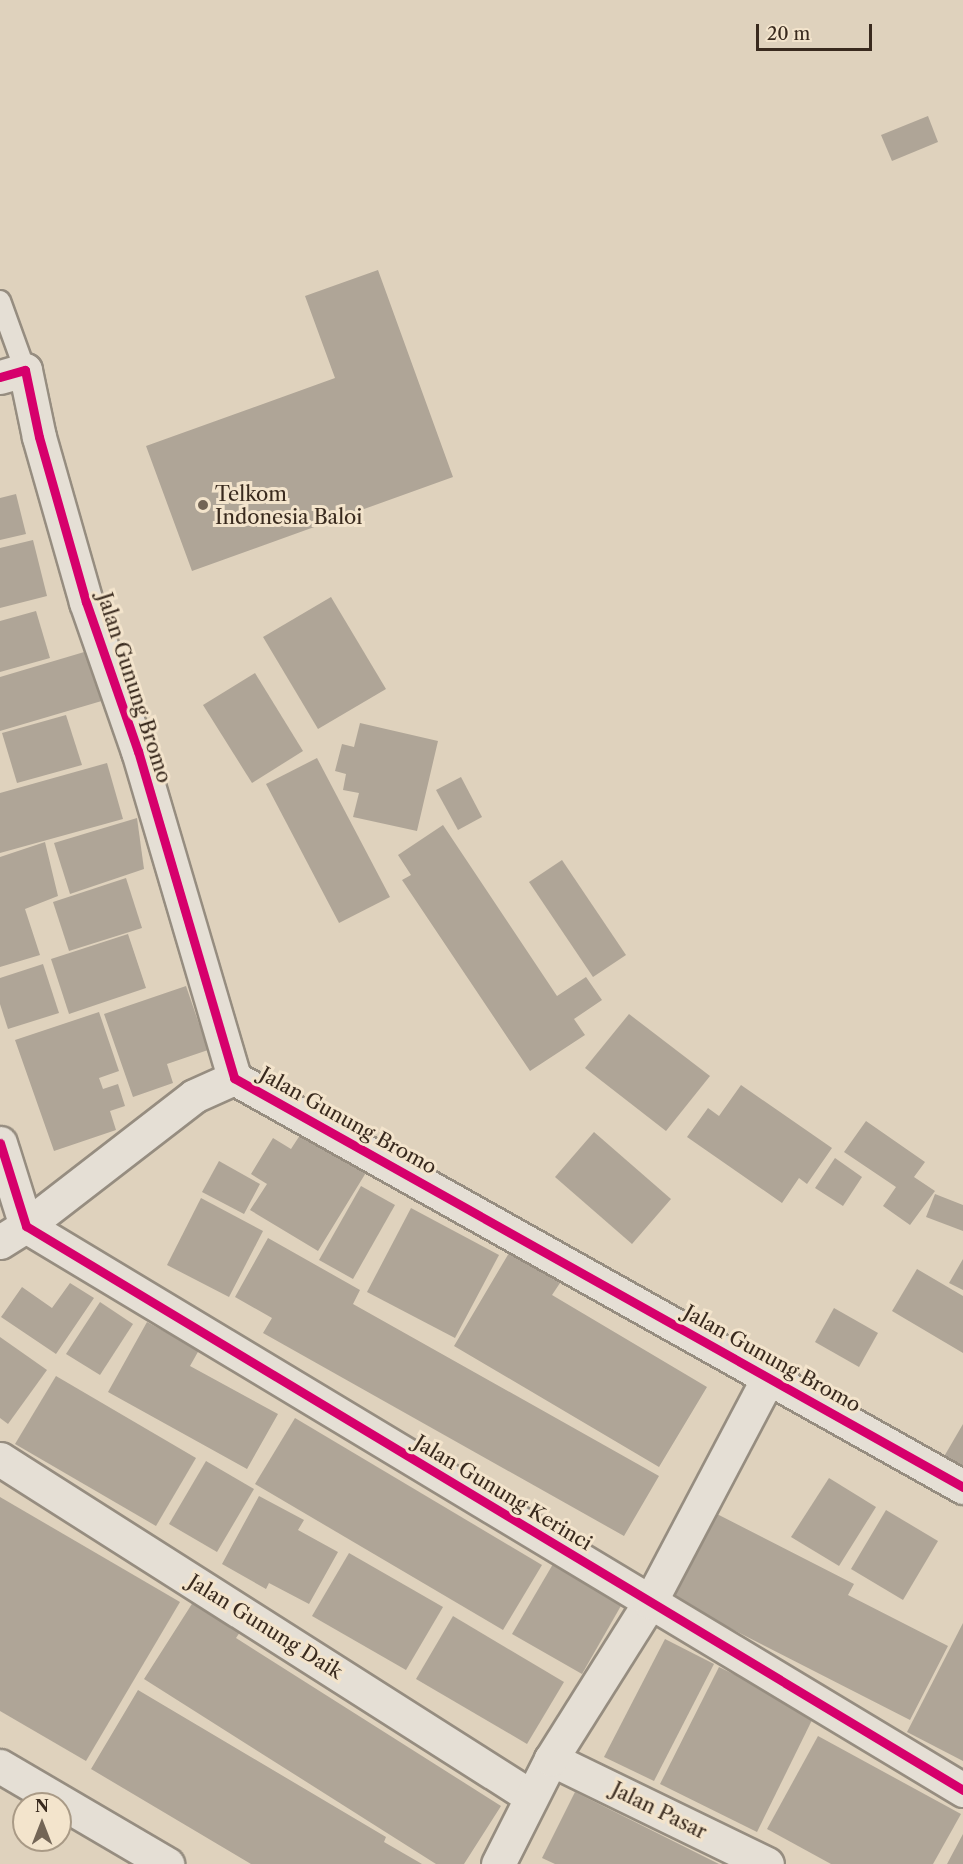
<!DOCTYPE html>
<style>
body{margin:0}
#map{position:relative;width:963px;height:1864px;overflow:hidden;background:#dfd2bd;font-family:"Libre Caslon Text",serif}
div>[style]{position:absolute}
[style*='--x']{left:calc(var(--x)*1px);top:calc(var(--y)*1px);width:calc(var(--w)*1px);rotate:calc(var(--a)*1deg)}
.building>*{inset:0;background:#afa597}
.roads{filter:drop-shadow(2px 0 #968d80) drop-shadow(-2px 0 #968d80) drop-shadow(0 2px #968d80) drop-shadow(0 -2px #968d80)}
.service>*{height:20px;margin:-10px;padding:0 10px;transform-origin:10px;border-radius:10px;background:#e5dfd5}
.minor>*{height:33px;margin:-16.5px;padding:0 16.5px;transform-origin:16.5px;border-radius:16.5px;background:#e5dfd5}
.cycleway>*{height:9px;margin:-4.5px;padding:0 4.5px;transform-origin:4.5px;border-radius:4.5px;background:#d6006c}
.dots>*{width:16px;height:16px;translate:-50% -50%;box-sizing:border-box;border:3px solid #f3e4cc;border-radius:50%}
span{translate:-50% -50%;white-space:nowrap;text-align:center;line-height:1.15;-webkit-text-stroke:6px #f3e4cc;paint-order:stroke}
.poi-label{font-size:20px;color:#392a1e}
.left{translate:0 -50%;text-align:left}
.street-label{font-size:20px;color:#392a1e}
.north{position:absolute;left:12px;top:1792px;width:60px;height:60px;box-sizing:border-box;background:#f3e4cc;border:2px solid #a99a86;border-radius:50%;rotate:0deg;font-size:16px;font-weight:700;line-height:24px;text-align:center;color:#392a1e}
.north::after{content:'';display:block;margin:auto;width:21px;height:27px;background:#736556;clip-path:polygon(50% 0,100% 100%,50% 72%,0 100%)}
.scale{position:absolute;left:756px;top:24px;width:116px;height:27px;box-sizing:border-box;border:3px solid #392a1e;border-top:0;padding-left:8px;font-size:18px;line-height:21px;white-space:nowrap;color:#392a1e;-webkit-text-stroke:4px #f3e4cc;paint-order:stroke}
</style>
<div id="map">
<div class="building">
<div style="clip-path:polygon(928px 116px,938px 142px,892px 161px,881px 135px)"></div>
<div style="clip-path:polygon(378px 270px,453px 477px,192px 571px,146px 446px,335px 378px,305px 296px)"></div>
<div style="clip-path:polygon(16px 494px,26px 534px,0 540px,0 498px)"></div>
<div style="clip-path:polygon(33px 540px,47px 596px,0 608px,0 548px)"></div>
<div style="clip-path:polygon(331px 597px,386px 689px,318px 729px,263px 637px)"></div>
<div style="clip-path:polygon(36px 611px,50px 658px,0 672px,0 621px)"></div>
<div style="clip-path:polygon(91px 650px,105px 700px,0 731px,0 677px)"></div>
<div style="clip-path:polygon(255px 673px,303px 751px,252px 783px,203px 705px)"></div>
<div style="clip-path:polygon(66px 715px,82px 765px,17px 783px,2px 733px)"></div>
<div style="clip-path:polygon(360px 723px,438px 741px,417px 831px,353px 817px,359px 793px,343px 790px,346px 774px,335px 771px,342px 744px,354px 747px)"></div>
<div style="clip-path:polygon(317px 758px,390px 897px,339px 923px,266px 784px)"></div>
<div style="clip-path:polygon(107px 763px,123px 819px,0 853px,0 793px)"></div>
<div style="clip-path:polygon(461px 777px,482px 817px,458px 830px,436px 790px)"></div>
<div style="clip-path:polygon(137px 818px,144px 869px,70px 894px,54px 843px)"></div>
<div style="clip-path:polygon(443px 825px,557px 996px,586px 977px,602px 1000px,574px 1019px,585px 1035px,530px 1071px,402px 880px,411px 875px,398px 855px)"></div>
<div style="clip-path:polygon(45px 842px,58px 896px,25px 909px,40px 955px,0 967px,0 857px)"></div>
<div style="clip-path:polygon(562px 860px,626px 955px,593px 977px,529px 882px)"></div>
<div style="clip-path:polygon(126px 878px,142px 928px,69px 951px,53px 902px)"></div>
<div style="clip-path:polygon(128px 934px,146px 988px,69px 1014px,51px 959px)"></div>
<div style="clip-path:polygon(43px 964px,59px 1013px,8px 1029px,0 1004px,0 978px)"></div>
<div style="clip-path:polygon(186px 986px,208px 1050px,167px 1064px,173px 1083px,133px 1097px,104px 1014px)"></div>
<div style="clip-path:polygon(99px 1012px,119px 1071px,99px 1078px,103px 1089px,118px 1084px,125px 1106px,110px 1111px,116px 1130px,54px 1151px,15px 1040px)"></div>
<div style="clip-path:polygon(629px 1014px,710px 1076px,666px 1131px,585px 1068px)"></div>
<div style="clip-path:polygon(741px 1085px,832px 1148px,807px 1184px,799px 1178px,782px 1203px,687px 1137px,708px 1108px,719px 1116px)"></div>
<div style="clip-path:polygon(866px 1121px,925px 1162px,914px 1177px,935px 1191px,910px 1225px,883px 1206px,896px 1187px,844px 1152px)"></div>
<div style="clip-path:polygon(302px 1132px,367px 1171px,318px 1251px,250px 1210px,267px 1184px,251px 1174px,273px 1138px,291px 1149px)"></div>
<div style="clip-path:polygon(594px 1132px,671px 1199px,632px 1244px,555px 1177px)"></div>
<div style="clip-path:polygon(835px 1158px,862px 1177px,843px 1206px,815px 1188px)"></div>
<div style="clip-path:polygon(219px 1161px,260px 1184px,244px 1214px,202px 1192px)"></div>
<div style="clip-path:polygon(361px 1186px,395px 1205px,353px 1279px,319px 1260px)"></div>
<div style="clip-path:polygon(935px 1194px,963px 1205px,963px 1231px,926px 1217px)"></div>
<div style="clip-path:polygon(201px 1198px,263px 1231px,229px 1297px,167px 1265px)"></div>
<div style="clip-path:polygon(411px 1208px,499px 1255px,455px 1338px,367px 1292px)"></div>
<div style="clip-path:polygon(268px 1238px,360px 1290px,353px 1304px,659px 1476px,624px 1536px,263px 1333px,272px 1318px,235px 1297px)"></div>
<div style="clip-path:polygon(509px 1253px,560px 1283px,552px 1295px,707px 1387px,659px 1467px,454px 1346px)"></div>
<div style="clip-path:polygon(963px 1259px,963px 1290px,949px 1283px)"></div>
<div style="clip-path:polygon(917px 1269px,963px 1296px,963px 1353px,892px 1311px)"></div>
<div style="clip-path:polygon(70px 1283px,94px 1298px,56px 1354px,1px 1317px,22px 1287px,52px 1308px)"></div>
<div style="clip-path:polygon(100px 1302px,133px 1324px,100px 1375px,66px 1354px)"></div>
<div style="clip-path:polygon(834px 1308px,878px 1333px,859px 1367px,815px 1342px)"></div>
<div style="clip-path:polygon(147px 1322px,199px 1350px,190px 1366px,278px 1414px,247px 1469px,108px 1392px)"></div>
<div style="clip-path:polygon(0 1337px,47px 1370px,8px 1424px,0 1418px)"></div>
<div style="clip-path:polygon(56px 1376px,196px 1458px,156px 1526px,15px 1444px)"></div>
<div style="clip-path:polygon(295px 1418px,542px 1565px,503px 1630px,255px 1484px)"></div>
<div style="clip-path:polygon(963px 1424px,963px 1471px,942px 1460px)"></div>
<div style="clip-path:polygon(206px 1461px,254px 1489px,217px 1552px,169px 1524px)"></div>
<div style="clip-path:polygon(829px 1478px,876px 1507px,839px 1566px,791px 1537px)"></div>
<div style="clip-path:polygon(259px 1496px,304px 1520px,298px 1530px,338px 1552px,309px 1604px,269px 1583px,266px 1589px,222px 1564px)"></div>
<div style="clip-path:polygon(0 1497px,180px 1602px,86px 1761px,0 1711px)"></div>
<div style="clip-path:polygon(886px 1510px,938px 1541px,903px 1600px,851px 1569px)"></div>
<div style="clip-path:polygon(717px 1514px,854px 1584px,848px 1595px,948px 1646px,910px 1720px,673px 1599px)"></div>
<div style="clip-path:polygon(349px 1553px,443px 1607px,406px 1670px,312px 1616px)"></div>
<div style="clip-path:polygon(553px 1564px,622px 1604px,582px 1674px,512px 1634px)"></div>
<div style="clip-path:polygon(197px 1596px,244px 1626px,236px 1638px,501px 1806px,464px 1864px,436px 1864px,144px 1679px)"></div>
<div style="clip-path:polygon(453px 1616px,564px 1682px,527px 1744px,416px 1679px)"></div>
<div style="clip-path:polygon(963px 1623px,963px 1761px,907px 1732px)"></div>
<div style="clip-path:polygon(665px 1639px,714px 1664px,654px 1781px,604px 1757px)"></div>
<div style="clip-path:polygon(719px 1667px,815px 1714px,757px 1832px,660px 1784px)"></div>
<div style="clip-path:polygon(138px 1690px,386px 1837px,384px 1842px,422px 1864px,251px 1864px,91px 1769px)"></div>
<div style="clip-path:polygon(818px 1736px,961px 1814px,933px 1864px,831px 1864px,767px 1829px)"></div>
<div style="clip-path:polygon(575px 1792px,719px 1864px,555px 1864px,542px 1858px)"></div>
<div style="clip-path:polygon(963px 1834px,963px 1864px,947px 1864px)"></div>
</div>
<div class="roads">
<div class="service">
<div style="--x:0;--y:301;--w:73;--a:70.1"></div>
</div>
<div class="minor">
<div style="--x:0;--y:377;--w:26;--a:-16"></div>
<div style="--x:25;--y:370;--w:68;--a:78.2"></div>
<div style="--x:39;--y:437;--w:172;--a:74.1"></div>
<div style="--x:86;--y:602;--w:158;--a:70.8"></div>
<div style="--x:138;--y:751;--w:341;--a:73.6"></div>
<div style="--x:234;--y:1078;--w:836;--a:29.29"></div>
<div style="--x:0;--y:1143;--w:87;--a:72.6"></div>
<div style="--x:26;--y:1226;--w:1094;--a:31.04"></div>
<div style="--x:0;--y:1242;--w:31;--a:-32"></div>
<div style="--x:26;--y:1226;--w:212;--a:-37.7"></div>
<div style="--x:194;--y:1096;--w:44;--a:-24.2"></div>
<div style="--x:0;--y:1459;--w:628;--a:32.45"></div>
<div style="--x:551;--y:1759;--w:240;--a:25.9"></div>
<div style="--x:0;--y:1766;--w:194;--a:30.4"></div>
<div style="--x:498;--y:1864;--w:118;--a:-63.2"></div>
<div style="--x:551;--y:1759;--w:186;--a:-57.8"></div>
<div style="--x:650;--y:1602;--w:253;--a:-62.2"></div>
</div>
</div>
<div class="cycleway">
<div style="--x:0;--y:377;--w:26;--a:-16"></div>
<div style="--x:25;--y:370;--w:68;--a:78.2"></div>
<div style="--x:39;--y:437;--w:172;--a:74.1"></div>
<div style="--x:86;--y:602;--w:158;--a:70.8"></div>
<div style="--x:138;--y:751;--w:341;--a:73.6"></div>
<div style="--x:234;--y:1078;--w:836;--a:29.29"></div>
<div style="--x:0;--y:1143;--w:87;--a:72.6"></div>
<div style="--x:26;--y:1226;--w:1094;--a:31.04"></div>
</div>
<div class="dots">
<div style="left:203px;top:505px;background:#736556"></div>
</div>
<div class="poi-label">
<span class="left" style="left:215px;top:506px">Telkom<br>Indonesia Baloi</span>
</div>
<div class="street-label">
<span style="left:134px;top:688px;rotate:72deg">Jalan Gunung Bromo</span>
<span style="left:348px;top:1121px;rotate:29deg">Jalan Gunung Bromo</span>
<span style="left:772px;top:1359px;rotate:29deg">Jalan Gunung Bromo</span>
<span style="left:503px;top:1493px;rotate:31deg">Jalan Gunung Kerinci</span>
<span style="left:265px;top:1627px;rotate:32deg">Jalan Gunung Daik</span>
<span style="left:659px;top:1811px;rotate:26deg">Jalan Pasar</span>
</div>
<div class="north">N</div>
<div class="scale">20 m</div>
</div>
